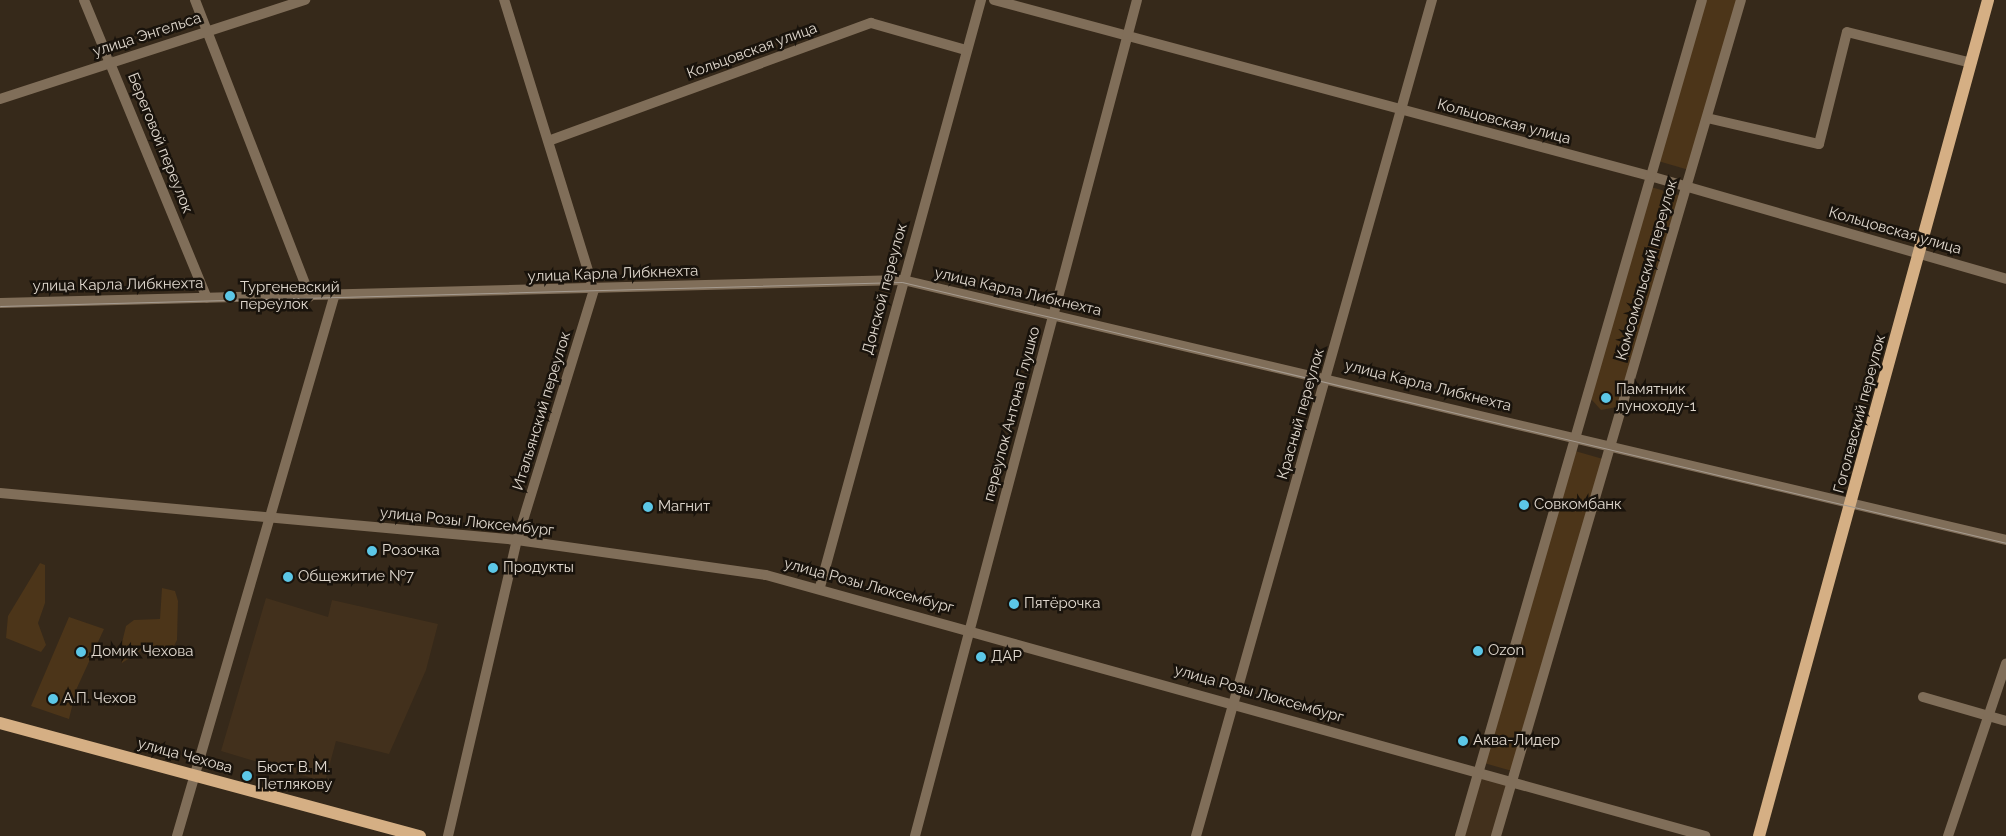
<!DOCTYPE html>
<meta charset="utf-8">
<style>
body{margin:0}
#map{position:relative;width:2006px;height:836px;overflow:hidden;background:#36291a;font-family:Raleway,sans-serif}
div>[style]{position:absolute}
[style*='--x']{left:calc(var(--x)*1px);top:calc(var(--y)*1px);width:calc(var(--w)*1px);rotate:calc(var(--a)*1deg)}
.built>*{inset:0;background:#42301c}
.green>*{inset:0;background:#4c3519}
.minor>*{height:10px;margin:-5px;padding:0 5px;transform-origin:5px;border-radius:5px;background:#806e59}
.major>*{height:12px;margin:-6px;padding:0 6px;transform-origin:6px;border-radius:6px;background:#d5af84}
.tram>*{height:1px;margin:-0.5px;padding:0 0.5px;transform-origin:0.5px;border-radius:0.5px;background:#a59b90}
.dots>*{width:14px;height:14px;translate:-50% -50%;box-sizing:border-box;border:2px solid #19130c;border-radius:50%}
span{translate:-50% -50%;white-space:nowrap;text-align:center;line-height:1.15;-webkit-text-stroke:5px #19130c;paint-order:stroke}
.street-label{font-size:15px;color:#e0d8ce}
.poi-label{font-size:15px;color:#e0d8ce}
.left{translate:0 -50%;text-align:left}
</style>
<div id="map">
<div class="built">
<div style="clip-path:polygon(266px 598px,328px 617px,332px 600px,438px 624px,426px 670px,389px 754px,336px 741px,325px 782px,221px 751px)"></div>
<div style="clip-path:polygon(1478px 771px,1513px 781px,1496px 836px,1460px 836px)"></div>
</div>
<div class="green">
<div style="clip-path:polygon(1706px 0,1739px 0,1689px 170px,1658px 161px)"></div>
<div style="clip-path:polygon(1651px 187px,1682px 196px,1617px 407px,1601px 410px,1591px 399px)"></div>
<div style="clip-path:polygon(1575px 451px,1603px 459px,1512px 771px,1484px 763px)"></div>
<div style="clip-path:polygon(40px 563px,45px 565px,45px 603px,38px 623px,46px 645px,41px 652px,6px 638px,8px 616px)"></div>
<div style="clip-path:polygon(162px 588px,175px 591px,178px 601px,177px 640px,171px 652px,145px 648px,122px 663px,119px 655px,126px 626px,134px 620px,160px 619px)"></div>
<div style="clip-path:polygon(69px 617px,104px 629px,76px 690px,69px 719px,31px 706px)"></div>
</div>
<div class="minor">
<div style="--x:84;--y:0;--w:322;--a:67.6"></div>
<div style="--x:195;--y:0;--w:318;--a:68.8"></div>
<div style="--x:994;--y:0;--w:679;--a:15.02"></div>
<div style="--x:1650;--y:176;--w:371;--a:16.1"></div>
<div style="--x:0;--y:99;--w:321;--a:-18"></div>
<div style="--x:1707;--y:118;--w:115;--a:13.1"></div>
<div style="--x:1819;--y:144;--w:115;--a:-76"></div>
<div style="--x:1847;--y:32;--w:128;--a:14"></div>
<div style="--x:551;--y:140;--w:341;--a:-20.1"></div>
<div style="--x:871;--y:23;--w:99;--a:15.9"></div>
<div style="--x:0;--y:303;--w:903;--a:-1.46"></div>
<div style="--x:903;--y:280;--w:1133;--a:13.26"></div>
<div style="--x:0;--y:493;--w:519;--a:5.19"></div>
<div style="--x:517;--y:540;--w:251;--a:8"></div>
<div style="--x:766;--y:575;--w:975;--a:15.53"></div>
<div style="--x:820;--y:587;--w:609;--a:-74.66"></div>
<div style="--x:1923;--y:697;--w:86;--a:16.1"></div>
<div style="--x:177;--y:836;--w:561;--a:-73.76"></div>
<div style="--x:448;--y:836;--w:304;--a:-76.9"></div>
<div style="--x:517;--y:540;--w:262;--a:-72.9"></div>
<div style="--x:594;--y:290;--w:304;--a:-107.2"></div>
<div style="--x:915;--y:836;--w:865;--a:-75.13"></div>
<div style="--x:1196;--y:836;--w:869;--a:-74.24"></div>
<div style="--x:1460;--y:836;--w:870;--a:-73.86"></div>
<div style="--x:1496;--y:836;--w:871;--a:-73.67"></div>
<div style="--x:1948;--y:836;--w:182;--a:-71.4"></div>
</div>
<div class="major">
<div style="--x:0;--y:723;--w:435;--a:15.1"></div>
<div style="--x:1759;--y:836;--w:867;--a:-74.68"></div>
</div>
<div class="tram">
<div style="--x:0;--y:306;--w:902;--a:-1.52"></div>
<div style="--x:902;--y:282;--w:1134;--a:13.3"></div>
</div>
<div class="dots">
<div style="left:230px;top:296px;background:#5cc7e7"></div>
<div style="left:1606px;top:398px;background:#5cc7e7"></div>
<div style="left:1524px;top:505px;background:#5cc7e7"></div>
<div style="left:648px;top:507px;background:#5cc7e7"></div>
<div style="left:372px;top:551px;background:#5cc7e7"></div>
<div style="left:493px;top:568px;background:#5cc7e7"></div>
<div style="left:288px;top:577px;background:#5cc7e7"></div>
<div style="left:1014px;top:604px;background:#5cc7e7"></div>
<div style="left:1478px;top:651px;background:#5cc7e7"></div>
<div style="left:81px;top:652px;background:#5cc7e7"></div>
<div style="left:981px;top:657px;background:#5cc7e7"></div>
<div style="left:53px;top:699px;background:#5cc7e7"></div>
<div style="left:1463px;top:741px;background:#5cc7e7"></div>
<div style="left:247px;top:776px;background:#5cc7e7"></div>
</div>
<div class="street-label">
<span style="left:147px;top:35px;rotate:-18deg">улица Энгельса</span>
<span style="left:752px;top:51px;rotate:-20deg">Кольцовская улица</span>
<span style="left:1504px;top:122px;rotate:15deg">Кольцовская улица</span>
<span style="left:160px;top:143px;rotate:68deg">Береговой переулок</span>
<span style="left:1895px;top:231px;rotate:16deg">Кольцовская улица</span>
<span style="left:1647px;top:270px;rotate:-74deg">Комсомольский переулок</span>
<span style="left:613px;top:274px;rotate:-2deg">улица Карла Либкнехта</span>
<span style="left:118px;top:285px;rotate:-1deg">улица Карла Либкнехта</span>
<span style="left:885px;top:289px;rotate:-75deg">Донской переулок</span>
<span style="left:1018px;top:292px;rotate:13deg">улица Карла Либкнехта</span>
<span style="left:1428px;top:386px;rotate:14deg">улица Карла Либкнехта</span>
<span style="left:542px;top:411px;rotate:-73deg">Итальянский переулок</span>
<span style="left:1012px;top:414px;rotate:-75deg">переулок Антона Глушко</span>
<span style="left:1301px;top:414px;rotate:-74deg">Красный переулок</span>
<span style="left:1860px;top:414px;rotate:-75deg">Гоголевский переулок</span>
<span style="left:467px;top:522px;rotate:6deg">улица Розы Люксембург</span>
<span style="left:869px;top:586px;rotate:15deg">улица Розы Люксембург</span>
<span style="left:1259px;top:694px;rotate:16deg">улица Розы Люксембург</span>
<span style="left:185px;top:756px;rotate:15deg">улица Чехова</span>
</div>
<div class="poi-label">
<span class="left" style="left:240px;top:296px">Тургеневский<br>переулок</span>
<span class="left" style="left:1616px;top:398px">Памятник<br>луноходу-1</span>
<span class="left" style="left:1534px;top:505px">Совкомбанк</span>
<span class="left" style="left:658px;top:507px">Магнит</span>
<span class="left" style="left:382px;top:551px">Розочка</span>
<span class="left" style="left:503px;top:568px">Продукты</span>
<span class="left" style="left:298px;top:577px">Общежитие №7</span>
<span class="left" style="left:1024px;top:604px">Пятёрочка</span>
<span class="left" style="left:1488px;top:651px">Ozon</span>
<span class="left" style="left:91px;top:652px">Домик Чехова</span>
<span class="left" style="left:991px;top:657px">ДАР</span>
<span class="left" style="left:63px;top:699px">А.П. Чехов</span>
<span class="left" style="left:1473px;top:741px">Аква-Лидер</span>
<span class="left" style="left:257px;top:776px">Бюст В. М.<br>Петлякову</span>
</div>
</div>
